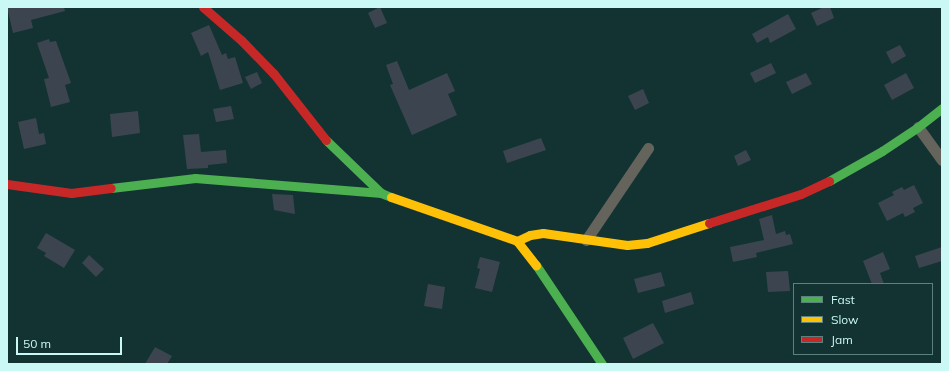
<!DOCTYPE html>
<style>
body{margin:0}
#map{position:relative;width:949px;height:371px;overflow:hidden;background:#123331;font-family:Mulish,sans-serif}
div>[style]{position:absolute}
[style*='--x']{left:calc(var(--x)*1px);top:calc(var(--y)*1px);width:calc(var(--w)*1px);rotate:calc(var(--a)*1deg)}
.building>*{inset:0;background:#3c454f}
.street>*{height:11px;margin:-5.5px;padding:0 5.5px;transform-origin:5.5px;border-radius:5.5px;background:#64635c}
.fast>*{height:9px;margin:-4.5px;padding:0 4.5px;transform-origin:4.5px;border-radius:4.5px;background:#4caf50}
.slow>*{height:9px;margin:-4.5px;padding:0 4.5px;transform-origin:4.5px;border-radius:4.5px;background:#ffc107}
.jam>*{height:9px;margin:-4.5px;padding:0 4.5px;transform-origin:4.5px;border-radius:4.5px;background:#c62828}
span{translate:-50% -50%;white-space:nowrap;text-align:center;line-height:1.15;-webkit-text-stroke:4px #133332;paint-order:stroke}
.frame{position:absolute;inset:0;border:8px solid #caf8f4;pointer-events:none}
.legend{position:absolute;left:793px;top:283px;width:140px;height:72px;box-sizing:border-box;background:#133332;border:1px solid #5c8280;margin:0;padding:5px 7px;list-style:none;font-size:12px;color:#caf8f4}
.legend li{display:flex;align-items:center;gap:8px;height:20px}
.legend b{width:20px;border:1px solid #5c8280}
.scale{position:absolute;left:16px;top:337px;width:106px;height:18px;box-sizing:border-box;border:2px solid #caf8f4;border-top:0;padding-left:5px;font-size:12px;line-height:14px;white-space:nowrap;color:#caf8f4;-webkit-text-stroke:3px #133332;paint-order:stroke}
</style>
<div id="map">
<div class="building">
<div style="clip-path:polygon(7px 7px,64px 7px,65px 11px,31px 20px,33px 28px,13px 33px)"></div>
<div style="clip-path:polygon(380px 7px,387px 23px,375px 28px,368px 13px)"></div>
<div style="clip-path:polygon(824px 7px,830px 7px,834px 18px,817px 26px,811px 13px)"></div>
<div style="clip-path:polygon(788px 14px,796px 29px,770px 43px,768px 37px,757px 43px,752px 34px)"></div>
<div style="clip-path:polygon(209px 25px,222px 55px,226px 53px,228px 59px,235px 57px,243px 83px,220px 90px,208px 52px,201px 56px,191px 33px)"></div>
<div style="clip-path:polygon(49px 39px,50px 42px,56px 41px,71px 83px,65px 85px,70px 102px,51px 107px,44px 79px,49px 78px,37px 43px)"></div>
<div style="clip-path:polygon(900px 45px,906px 56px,892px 64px,886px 52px)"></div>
<div style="clip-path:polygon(397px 61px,409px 90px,447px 73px,455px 91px,448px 94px,457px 115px,412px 135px,390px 85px,393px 84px,386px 65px)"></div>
<div style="clip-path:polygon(771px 63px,776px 73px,755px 83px,750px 73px)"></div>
<div style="clip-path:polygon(257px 72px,262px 83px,251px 89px,245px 77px)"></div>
<div style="clip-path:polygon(806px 73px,812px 84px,792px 94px,786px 82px)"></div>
<div style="clip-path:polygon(906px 73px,914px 88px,892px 100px,884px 85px)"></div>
<div style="clip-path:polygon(643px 89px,649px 103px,635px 110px,628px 96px)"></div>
<div style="clip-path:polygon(231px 106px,234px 119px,216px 122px,213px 109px)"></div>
<div style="clip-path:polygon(138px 111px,140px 133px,112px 137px,110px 114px)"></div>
<div style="clip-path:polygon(36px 118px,39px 134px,44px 133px,46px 144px,24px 149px,18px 122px)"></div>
<div style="clip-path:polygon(199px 134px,201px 152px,226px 150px,227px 163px,208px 165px,208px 168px,187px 169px,183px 135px)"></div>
<div style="clip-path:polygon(541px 138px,546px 150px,507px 163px,503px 151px)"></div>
<div style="clip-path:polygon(746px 150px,751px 160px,738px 166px,734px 156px)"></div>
<div style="clip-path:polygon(914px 185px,923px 203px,913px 208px,915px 212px,905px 217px,903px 213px,887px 221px,878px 203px,894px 195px,892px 192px,902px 187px,904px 190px)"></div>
<div style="clip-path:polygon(272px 194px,293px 195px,295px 214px,274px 210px)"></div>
<div style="clip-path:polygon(772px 215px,776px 234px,785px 231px,786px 235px,790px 234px,793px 244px,756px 253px,757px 257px,733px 262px,730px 247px,764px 240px,759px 219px)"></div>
<div style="clip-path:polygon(46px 233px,75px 250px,64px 268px,44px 256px,46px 253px,37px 248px)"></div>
<div style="clip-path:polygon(942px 247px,942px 261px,919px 268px,915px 256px)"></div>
<div style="clip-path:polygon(883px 252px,890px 269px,880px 273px,884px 284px,872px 284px,863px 261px)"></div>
<div style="clip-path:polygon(89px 255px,104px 269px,96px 277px,82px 263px)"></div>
<div style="clip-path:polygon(480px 257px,500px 262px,492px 292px,475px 288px,480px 269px,477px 268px)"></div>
<div style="clip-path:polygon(788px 271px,790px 291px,768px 292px,766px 272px)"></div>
<div style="clip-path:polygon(661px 272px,665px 286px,638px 293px,634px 279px)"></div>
<div style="clip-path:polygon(428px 284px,445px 287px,442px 309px,424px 306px)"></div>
<div style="clip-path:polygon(691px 292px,694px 304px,665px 313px,662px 301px)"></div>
<div style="clip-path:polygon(653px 323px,664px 343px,633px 359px,623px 338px)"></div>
<div style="clip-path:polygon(155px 347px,172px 356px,167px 364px,145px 364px)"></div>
</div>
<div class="street">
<div style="--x:918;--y:127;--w:41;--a:54"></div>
<div style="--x:586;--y:240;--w:111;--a:-56"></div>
</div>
<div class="fast">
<div style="--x:326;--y:140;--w:76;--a:43.9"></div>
<div style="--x:829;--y:181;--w:61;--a:-29.5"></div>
<div style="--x:882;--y:151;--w:43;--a:-33.7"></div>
<div style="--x:918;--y:127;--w:31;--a:-38"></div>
<div style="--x:111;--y:188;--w:85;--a:-6.8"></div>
<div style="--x:195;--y:178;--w:187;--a:4.6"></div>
<div style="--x:381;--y:193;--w:11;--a:22"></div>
<div style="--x:536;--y:265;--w:119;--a:56.3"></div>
</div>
<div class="slow">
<div style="--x:391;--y:197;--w:133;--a:19.2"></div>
<div style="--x:517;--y:241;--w:31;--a:52"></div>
<div style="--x:517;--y:241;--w:14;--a:-25"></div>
<div style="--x:530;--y:235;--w:13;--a:-9"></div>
<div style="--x:543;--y:233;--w:85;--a:8.1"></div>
<div style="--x:627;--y:245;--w:20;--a:-6"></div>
<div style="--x:647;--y:243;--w:65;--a:-17.9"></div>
</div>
<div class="jam">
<div style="--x:203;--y:7;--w:50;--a:41"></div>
<div style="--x:241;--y:40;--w:47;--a:45.9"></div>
<div style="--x:274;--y:74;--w:84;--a:51.8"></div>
<div style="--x:7;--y:184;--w:65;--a:8"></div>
<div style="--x:71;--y:193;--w:40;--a:-7.1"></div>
<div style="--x:709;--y:223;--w:96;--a:-17.5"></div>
<div style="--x:801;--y:194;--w:31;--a:-25"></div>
</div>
<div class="frame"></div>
<ul class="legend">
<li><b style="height:5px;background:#4caf50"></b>Fast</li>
<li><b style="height:5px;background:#ffc107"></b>Slow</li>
<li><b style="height:5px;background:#c62828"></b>Jam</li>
</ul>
<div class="scale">50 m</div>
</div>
